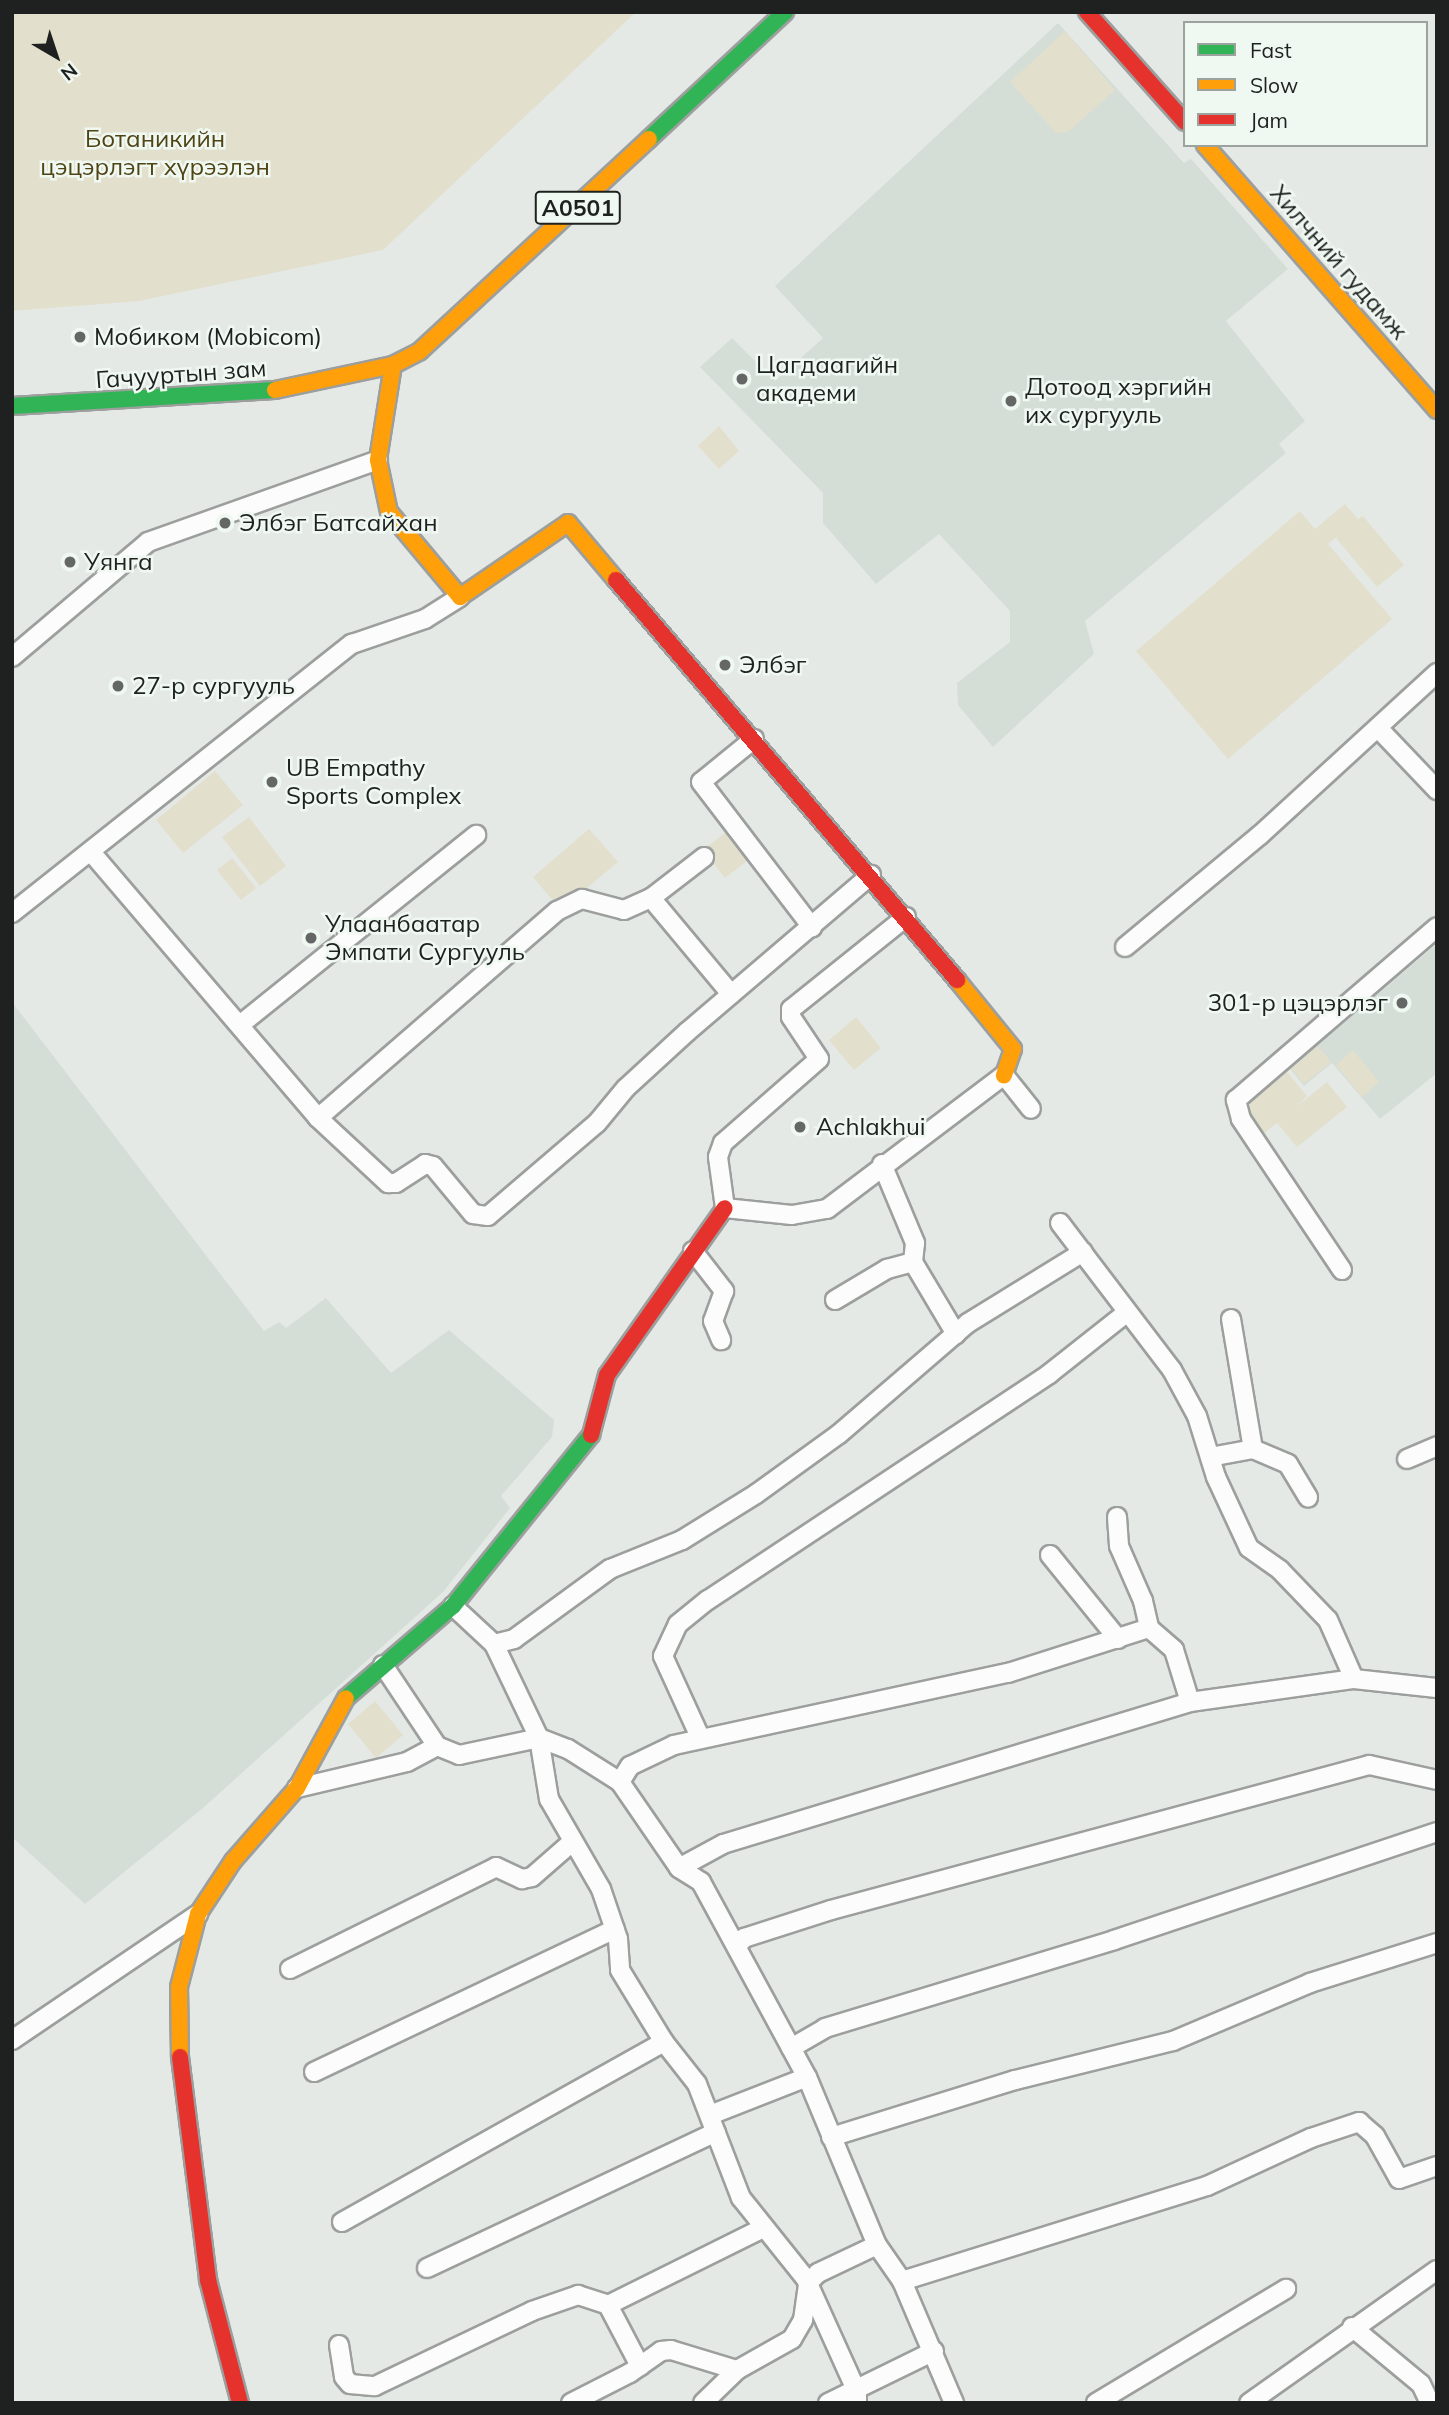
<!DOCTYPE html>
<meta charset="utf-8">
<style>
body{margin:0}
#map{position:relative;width:1449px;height:2415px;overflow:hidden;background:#e5e9e6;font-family:Mulish,sans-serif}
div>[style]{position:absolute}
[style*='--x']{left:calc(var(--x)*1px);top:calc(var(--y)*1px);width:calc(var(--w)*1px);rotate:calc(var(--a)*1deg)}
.built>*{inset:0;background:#d4ded7}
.green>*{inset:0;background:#e2dfcc}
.roads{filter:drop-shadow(2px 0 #9c9f9d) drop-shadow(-2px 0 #9c9f9d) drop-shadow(0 2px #9c9f9d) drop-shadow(0 -2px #9c9f9d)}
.street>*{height:18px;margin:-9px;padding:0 9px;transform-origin:9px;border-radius:9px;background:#fbfcfb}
.fast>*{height:16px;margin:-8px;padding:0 8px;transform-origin:8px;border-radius:8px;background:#30b455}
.slow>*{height:16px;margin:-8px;padding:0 8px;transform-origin:8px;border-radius:8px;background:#ff9f0a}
.jam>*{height:16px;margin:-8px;padding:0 8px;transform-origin:8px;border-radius:8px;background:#e5322d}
.dots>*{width:19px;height:19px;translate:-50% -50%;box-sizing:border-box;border:4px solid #f0f8f2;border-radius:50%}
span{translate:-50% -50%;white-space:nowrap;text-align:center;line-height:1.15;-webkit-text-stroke:5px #f0f8f2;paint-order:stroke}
.shield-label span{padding:2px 5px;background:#f0f8f2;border:2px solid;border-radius:5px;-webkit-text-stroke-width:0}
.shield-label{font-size:23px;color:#1e211f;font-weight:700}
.park-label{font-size:24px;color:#504414}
.street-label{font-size:24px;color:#1e211f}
.poi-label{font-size:24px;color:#1e211f}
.left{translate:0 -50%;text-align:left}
.right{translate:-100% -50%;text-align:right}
.frame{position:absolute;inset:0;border:14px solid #1e211f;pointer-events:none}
.legend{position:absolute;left:1183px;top:21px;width:245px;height:126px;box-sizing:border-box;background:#f0f8f2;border:2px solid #9ca29e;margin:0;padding:9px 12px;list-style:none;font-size:21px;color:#1e211f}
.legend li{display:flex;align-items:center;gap:14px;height:35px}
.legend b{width:35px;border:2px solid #9ca29e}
.north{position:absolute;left:21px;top:21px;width:70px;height:70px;-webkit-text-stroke:5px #f0f8f2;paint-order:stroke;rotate:141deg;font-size:19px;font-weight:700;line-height:28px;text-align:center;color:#1e211f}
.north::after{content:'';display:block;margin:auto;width:24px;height:32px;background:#1e211f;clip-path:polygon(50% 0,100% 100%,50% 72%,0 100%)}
</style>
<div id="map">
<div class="built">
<div style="clip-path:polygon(1058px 23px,1184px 163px,1191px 159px,1288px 269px,1226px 321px,1305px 421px,1279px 444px,1286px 453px,1085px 621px,1094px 654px,993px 747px,958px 705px,957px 683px,1010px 642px,1010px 611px,939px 534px,876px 584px,823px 523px,823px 493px,700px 367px,732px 338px,775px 381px,823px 338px,775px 286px)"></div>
<div style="clip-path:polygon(1437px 944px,1437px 1073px,1380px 1119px,1332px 1063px,1304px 1086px,1290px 1069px)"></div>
<div style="clip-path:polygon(12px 1002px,264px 1331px,279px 1322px,286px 1328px,326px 1298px,391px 1373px,449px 1330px,554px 1420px,552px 1437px,501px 1496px,510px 1508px,443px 1592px,203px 1808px,85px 1904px,12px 1837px)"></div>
</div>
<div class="green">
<div style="clip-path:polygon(12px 12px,636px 12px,383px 250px,139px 301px,12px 311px)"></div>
<div style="clip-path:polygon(1065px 31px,1115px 90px,1068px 132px,1056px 133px,1010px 82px)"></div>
<div style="clip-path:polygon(719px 426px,739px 451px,719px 469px,698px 446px)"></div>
<div style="clip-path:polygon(1345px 504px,1358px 519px,1363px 516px,1404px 565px,1377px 587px,1336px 538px,1339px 535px,1328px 544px,1392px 619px,1228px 759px,1136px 651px,1300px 511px,1315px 529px)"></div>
<div style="clip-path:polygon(215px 771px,243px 805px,183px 853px,156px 820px)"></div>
<div style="clip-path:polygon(249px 817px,286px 866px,260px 886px,222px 837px)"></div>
<div style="clip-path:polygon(589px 829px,618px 862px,561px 910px,533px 877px)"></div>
<div style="clip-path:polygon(730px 829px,752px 857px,725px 878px,703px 850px)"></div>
<div style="clip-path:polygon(232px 858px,256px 888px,241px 900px,217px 870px)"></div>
<div style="clip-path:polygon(856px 1017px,881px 1048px,854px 1070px,829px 1040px)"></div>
<div style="clip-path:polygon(1318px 1046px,1331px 1062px,1304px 1084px,1291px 1069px)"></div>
<div style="clip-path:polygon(1353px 1050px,1379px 1082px,1362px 1097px,1336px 1065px)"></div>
<div style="clip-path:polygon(1286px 1071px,1307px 1096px,1296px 1107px,1327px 1082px,1347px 1107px,1297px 1147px,1277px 1123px,1264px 1133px,1249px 1113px,1250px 1103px)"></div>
<div style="clip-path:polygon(375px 1701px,403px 1735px,376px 1758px,348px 1724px)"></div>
</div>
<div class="roads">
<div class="street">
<div style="--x:12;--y:657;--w:178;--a:-40.2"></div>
<div style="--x:148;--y:542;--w:244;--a:-19.6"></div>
<div style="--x:1378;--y:728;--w:86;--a:46.4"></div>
<div style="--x:754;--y:739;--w:68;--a:140.9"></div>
<div style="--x:701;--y:782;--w:183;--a:52.6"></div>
<div style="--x:91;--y:852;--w:350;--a:49.5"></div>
<div style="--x:318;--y:1118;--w:96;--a:42.9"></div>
<div style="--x:388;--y:1183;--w:8;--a:0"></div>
<div style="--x:396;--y:1183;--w:35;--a:-33"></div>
<div style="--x:425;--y:1164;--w:8;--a:14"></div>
<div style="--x:433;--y:1166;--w:62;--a:50.2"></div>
<div style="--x:473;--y:1214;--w:15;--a:8"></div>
<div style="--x:488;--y:1216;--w:143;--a:-40.5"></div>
<div style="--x:597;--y:1123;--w:45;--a:-50.4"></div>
<div style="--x:626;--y:1088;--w:83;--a:-42.6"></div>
<div style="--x:687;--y:1032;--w:242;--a:-40.5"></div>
<div style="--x:651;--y:898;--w:125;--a:50.2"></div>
<div style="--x:12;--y:913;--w:434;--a:-38.4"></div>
<div style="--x:352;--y:644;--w:77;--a:-18.9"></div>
<div style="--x:425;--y:619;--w:41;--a:-32.2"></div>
<div style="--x:906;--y:917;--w:147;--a:141.3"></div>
<div style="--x:791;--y:1009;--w:8;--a:90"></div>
<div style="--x:791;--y:1017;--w:50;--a:56.3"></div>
<div style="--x:819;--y:1059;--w:128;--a:138.8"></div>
<div style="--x:723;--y:1143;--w:15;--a:110"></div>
<div style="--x:718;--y:1157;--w:51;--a:82.2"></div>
<div style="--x:725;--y:1208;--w:67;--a:6"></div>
<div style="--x:792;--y:1215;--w:36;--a:-10"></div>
<div style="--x:827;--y:1209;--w:222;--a:-37.1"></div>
<div style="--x:1004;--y:1075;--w:43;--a:51.5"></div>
<div style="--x:1125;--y:947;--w:175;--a:-39.7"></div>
<div style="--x:1260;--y:835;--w:240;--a:-42.5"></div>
<div style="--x:241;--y:1024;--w:302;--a:-38.8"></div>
<div style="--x:318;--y:1118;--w:316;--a:-40.9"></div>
<div style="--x:557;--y:911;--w:28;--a:-26"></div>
<div style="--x:582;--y:899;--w:43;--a:14.7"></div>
<div style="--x:624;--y:910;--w:30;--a:-24"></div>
<div style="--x:651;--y:898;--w:67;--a:-37.7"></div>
<div style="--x:882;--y:1164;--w:86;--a:67.3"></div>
<div style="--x:915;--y:1243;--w:19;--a:96"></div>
<div style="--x:913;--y:1262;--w:84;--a:59.2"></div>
<div style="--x:1060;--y:1223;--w:185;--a:52.7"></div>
<div style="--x:1172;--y:1370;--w:52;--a:61.5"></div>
<div style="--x:1197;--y:1416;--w:64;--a:72.7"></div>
<div style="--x:1216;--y:1477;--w:78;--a:65.1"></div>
<div style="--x:1249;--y:1548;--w:38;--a:35"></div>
<div style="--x:1280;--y:1570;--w:69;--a:46.2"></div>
<div style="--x:1328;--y:1620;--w:64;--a:66.2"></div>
<div style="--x:693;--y:1251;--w:51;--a:52.2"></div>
<div style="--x:724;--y:1291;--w:32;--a:110"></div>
<div style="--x:713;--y:1321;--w:21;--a:67"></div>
<div style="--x:1342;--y:1270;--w:182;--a:-123.8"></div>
<div style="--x:1241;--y:1119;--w:20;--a:-105"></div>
<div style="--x:1236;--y:1100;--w:265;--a:-40.7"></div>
<div style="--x:835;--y:1300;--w:61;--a:-30.8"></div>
<div style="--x:887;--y:1269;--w:27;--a:-15"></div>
<div style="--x:1231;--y:1319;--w:132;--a:80.4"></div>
<div style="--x:1210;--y:1457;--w:44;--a:-10.5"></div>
<div style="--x:1253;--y:1449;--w:38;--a:23"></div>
<div style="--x:1288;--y:1464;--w:39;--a:59"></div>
<div style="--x:1407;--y:1459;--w:33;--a:-23"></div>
<div style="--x:1117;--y:1517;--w:29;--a:86"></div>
<div style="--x:1119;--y:1546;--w:60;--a:66.4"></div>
<div style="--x:1143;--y:1601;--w:28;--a:77"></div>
<div style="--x:1050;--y:1555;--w:108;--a:51"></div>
<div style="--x:453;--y:1606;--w:56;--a:42.8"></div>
<div style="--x:494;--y:1644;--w:21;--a:-14"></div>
<div style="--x:514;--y:1639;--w:119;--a:-36.1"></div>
<div style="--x:610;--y:1569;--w:78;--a:-21.9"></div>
<div style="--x:682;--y:1540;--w:87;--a:-31.9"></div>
<div style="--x:756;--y:1494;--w:102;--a:-35.9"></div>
<div style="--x:839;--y:1434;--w:170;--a:-40.7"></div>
<div style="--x:968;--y:1323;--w:135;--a:-31.7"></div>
<div style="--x:494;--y:1644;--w:104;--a:64.4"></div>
<div style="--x:539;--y:1738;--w:62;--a:80.7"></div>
<div style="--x:549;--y:1799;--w:104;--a:60"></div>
<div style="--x:601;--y:1889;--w:53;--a:71.2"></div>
<div style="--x:618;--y:1939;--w:31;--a:86"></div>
<div style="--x:620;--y:1970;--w:84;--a:58.6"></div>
<div style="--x:664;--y:2042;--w:53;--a:51.8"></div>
<div style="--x:697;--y:2084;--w:122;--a:68.9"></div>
<div style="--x:741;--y:2198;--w:104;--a:51.3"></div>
<div style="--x:806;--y:2279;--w:124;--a:65.7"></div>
<div style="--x:857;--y:2392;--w:11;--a:90"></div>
<div style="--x:383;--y:1665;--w:97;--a:56.3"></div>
<div style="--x:437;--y:1746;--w:24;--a:22"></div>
<div style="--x:459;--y:1755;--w:82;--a:-12"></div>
<div style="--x:539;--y:1738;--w:31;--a:21"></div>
<div style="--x:568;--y:1749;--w:62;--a:32.4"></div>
<div style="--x:620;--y:1782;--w:104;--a:55.5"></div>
<div style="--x:679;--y:1868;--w:26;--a:32"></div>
<div style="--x:701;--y:1882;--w:222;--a:61.5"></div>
<div style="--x:807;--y:2077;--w:182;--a:67.4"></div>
<div style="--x:877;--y:2245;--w:44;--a:55.2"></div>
<div style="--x:902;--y:2281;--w:133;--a:66.9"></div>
<div style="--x:700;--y:1737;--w:89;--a:-114.6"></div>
<div style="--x:663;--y:1656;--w:35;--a:-65"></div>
<div style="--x:678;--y:1624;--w:38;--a:-39"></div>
<div style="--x:708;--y:1600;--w:409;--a:-33.5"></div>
<div style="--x:1049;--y:1374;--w:97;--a:-38.3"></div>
<div style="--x:620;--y:1782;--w:19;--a:-58"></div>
<div style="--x:630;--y:1766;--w:49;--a:-25.5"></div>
<div style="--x:674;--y:1745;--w:342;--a:-12.2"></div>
<div style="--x:1008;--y:1673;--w:148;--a:-17.7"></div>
<div style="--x:1149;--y:1628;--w:33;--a:41"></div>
<div style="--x:1174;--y:1650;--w:54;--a:72.9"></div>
<div style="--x:297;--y:1788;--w:113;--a:-13.3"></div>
<div style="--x:407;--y:1762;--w:34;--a:-28"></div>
<div style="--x:679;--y:1868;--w:50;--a:-28.6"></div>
<div style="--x:723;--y:1844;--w:488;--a:-16.9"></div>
<div style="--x:1190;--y:1702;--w:166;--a:-8"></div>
<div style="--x:1354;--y:1679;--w:83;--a:6.2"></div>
<div style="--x:737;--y:1946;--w:11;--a:-49"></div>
<div style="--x:744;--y:1938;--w:91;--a:-17.8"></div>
<div style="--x:831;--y:1910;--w:557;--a:-15.08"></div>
<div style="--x:1369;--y:1765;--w:70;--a:12.4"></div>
<div style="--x:290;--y:1969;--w:230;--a:-26.3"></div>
<div style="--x:496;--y:1867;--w:29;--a:25"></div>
<div style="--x:522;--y:1879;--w:10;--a:-11"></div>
<div style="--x:532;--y:1877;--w:52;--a:-41.1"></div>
<div style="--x:12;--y:2040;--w:225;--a:-34.1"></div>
<div style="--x:791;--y:2048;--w:39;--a:-30"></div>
<div style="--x:825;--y:2028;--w:302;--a:-16.9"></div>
<div style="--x:1114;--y:1940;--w:341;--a:-18.5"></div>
<div style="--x:314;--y:2072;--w:333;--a:-25.4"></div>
<div style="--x:710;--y:2115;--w:104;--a:-21.4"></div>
<div style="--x:831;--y:2137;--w:193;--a:-17.2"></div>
<div style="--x:1015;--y:2080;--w:163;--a:-13.9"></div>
<div style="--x:1173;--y:2041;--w:149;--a:-22.9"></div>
<div style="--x:1310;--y:1983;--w:133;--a:-17.5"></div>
<div style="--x:342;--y:2222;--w:369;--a:-29.2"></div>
<div style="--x:427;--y:2268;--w:319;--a:-25.2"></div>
<div style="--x:902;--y:2281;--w:319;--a:-17.3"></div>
<div style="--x:1207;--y:2186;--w:115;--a:-24.8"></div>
<div style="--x:1311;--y:2138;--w:51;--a:-18.4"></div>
<div style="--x:1359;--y:2122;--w:21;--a:41"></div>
<div style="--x:1375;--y:2136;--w:49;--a:60.8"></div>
<div style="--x:1399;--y:2179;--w:40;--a:-18.9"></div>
<div style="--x:608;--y:2305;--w:69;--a:62.3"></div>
<div style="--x:1352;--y:2327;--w:89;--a:39.6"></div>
<div style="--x:1421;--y:2384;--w:21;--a:65"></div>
<div style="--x:339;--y:2345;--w:32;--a:81"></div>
<div style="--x:344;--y:2377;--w:9;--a:49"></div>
<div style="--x:350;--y:2384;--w:25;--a:5"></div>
<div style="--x:375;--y:2386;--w:174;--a:-25.5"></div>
<div style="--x:532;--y:2311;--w:49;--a:-19.2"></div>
<div style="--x:578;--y:2295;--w:32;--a:18"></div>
<div style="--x:608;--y:2305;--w:173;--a:-26.4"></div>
<div style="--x:571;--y:2403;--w:66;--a:-27"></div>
<div style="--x:630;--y:2373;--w:38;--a:-35"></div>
<div style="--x:661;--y:2351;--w:10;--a:-6"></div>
<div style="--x:671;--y:2350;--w:69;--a:16.9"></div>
<div style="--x:703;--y:2403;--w:47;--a:-44.1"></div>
<div style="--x:737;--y:2370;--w:63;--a:-29.4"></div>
<div style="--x:792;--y:2339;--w:22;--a:-60"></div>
<div style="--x:803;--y:2320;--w:37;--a:-82"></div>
<div style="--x:808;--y:2283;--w:14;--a:-45"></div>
<div style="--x:818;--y:2273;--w:65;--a:-25.4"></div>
<div style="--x:828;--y:2403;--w:118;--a:-26.1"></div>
<div style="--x:1096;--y:2403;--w:222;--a:-31"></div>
<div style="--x:1249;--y:2403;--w:230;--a:-35.3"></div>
</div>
<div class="fast">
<div style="--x:649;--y:139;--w:186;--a:-43"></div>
<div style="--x:12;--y:406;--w:263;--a:-3.5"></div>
<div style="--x:346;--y:1698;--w:141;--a:-40.7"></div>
<div style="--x:453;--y:1606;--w:220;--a:-51.1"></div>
</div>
<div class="slow">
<div style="--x:1205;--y:145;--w:352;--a:48.8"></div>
<div style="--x:393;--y:365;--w:96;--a:99"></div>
<div style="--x:378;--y:460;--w:53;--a:78.1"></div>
<div style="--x:389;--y:512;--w:111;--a:50.1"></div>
<div style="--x:460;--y:597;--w:131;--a:-34.4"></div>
<div style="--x:568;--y:523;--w:75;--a:49.9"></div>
<div style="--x:275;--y:390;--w:121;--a:-12"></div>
<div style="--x:393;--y:365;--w:30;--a:-27"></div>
<div style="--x:420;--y:351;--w:312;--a:-42.8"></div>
<div style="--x:957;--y:980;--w:89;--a:50.9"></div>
<div style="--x:1013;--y:1049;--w:28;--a:109"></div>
<div style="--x:180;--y:2057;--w:70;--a:-90.8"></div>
<div style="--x:179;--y:1987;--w:75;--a:-75.4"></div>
<div style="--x:198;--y:1914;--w:64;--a:-56.6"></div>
<div style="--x:233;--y:1861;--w:97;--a:-48.8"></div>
<div style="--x:297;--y:1788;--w:102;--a:-61.4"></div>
</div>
<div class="jam">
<div style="--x:1087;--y:12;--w:147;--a:48.3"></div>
<div style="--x:616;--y:580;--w:526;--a:49.55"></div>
<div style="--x:591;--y:1435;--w:62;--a:-75.1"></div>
<div style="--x:607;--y:1375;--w:204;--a:-54.8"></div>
<div style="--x:180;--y:2057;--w:225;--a:82.8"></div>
<div style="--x:208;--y:2280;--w:127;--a:75.4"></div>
</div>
</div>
<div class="dots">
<div style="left:80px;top:337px;background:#646765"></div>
<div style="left:742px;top:379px;background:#646765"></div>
<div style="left:1011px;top:401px;background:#646765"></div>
<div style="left:225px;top:523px;background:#646765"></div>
<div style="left:70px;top:562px;background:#646765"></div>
<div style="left:725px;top:665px;background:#646765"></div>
<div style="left:118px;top:686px;background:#646765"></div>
<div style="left:272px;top:782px;background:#646765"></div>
<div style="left:311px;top:938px;background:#646765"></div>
<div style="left:1402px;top:1003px;background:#646765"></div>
<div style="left:800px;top:1127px;background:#646765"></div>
</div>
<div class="shield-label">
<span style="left:578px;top:208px">A0501</span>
</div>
<div class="park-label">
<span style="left:155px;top:153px">Ботаникийн<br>цэцэрлэгт хүрээлэн</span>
</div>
<div class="street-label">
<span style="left:1339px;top:262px;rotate:49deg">Хилчний гудамж</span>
<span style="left:181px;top:374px;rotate:-4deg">Гачууртын зам</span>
</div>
<div class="poi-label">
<span class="left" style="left:94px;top:337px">Мобиком (Mobicom)</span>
<span class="left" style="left:756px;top:379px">Цагдаагийн<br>академи</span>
<span class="left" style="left:1025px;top:401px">Дотоод хэргийн<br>их сургууль</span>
<span class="left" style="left:239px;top:523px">Элбэг Батсайхан</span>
<span class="left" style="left:84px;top:562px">Уянга</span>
<span class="left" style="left:739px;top:665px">Элбэг</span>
<span class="left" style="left:132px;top:686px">27-р сургууль</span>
<span class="left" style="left:286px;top:782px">UB Empathy<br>Sports Complex</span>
<span class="left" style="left:325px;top:938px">Улаанбаатар<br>Эмпати Сургууль</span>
<span class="right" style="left:1388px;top:1003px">301-р цэцэрлэг</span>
<span class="left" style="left:816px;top:1127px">Achlakhui</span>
</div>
<div class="frame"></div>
<ul class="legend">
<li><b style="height:9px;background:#30b455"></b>Fast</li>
<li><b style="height:9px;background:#ff9f0a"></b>Slow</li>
<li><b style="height:9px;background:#e5322d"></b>Jam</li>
</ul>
<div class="north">N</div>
</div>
